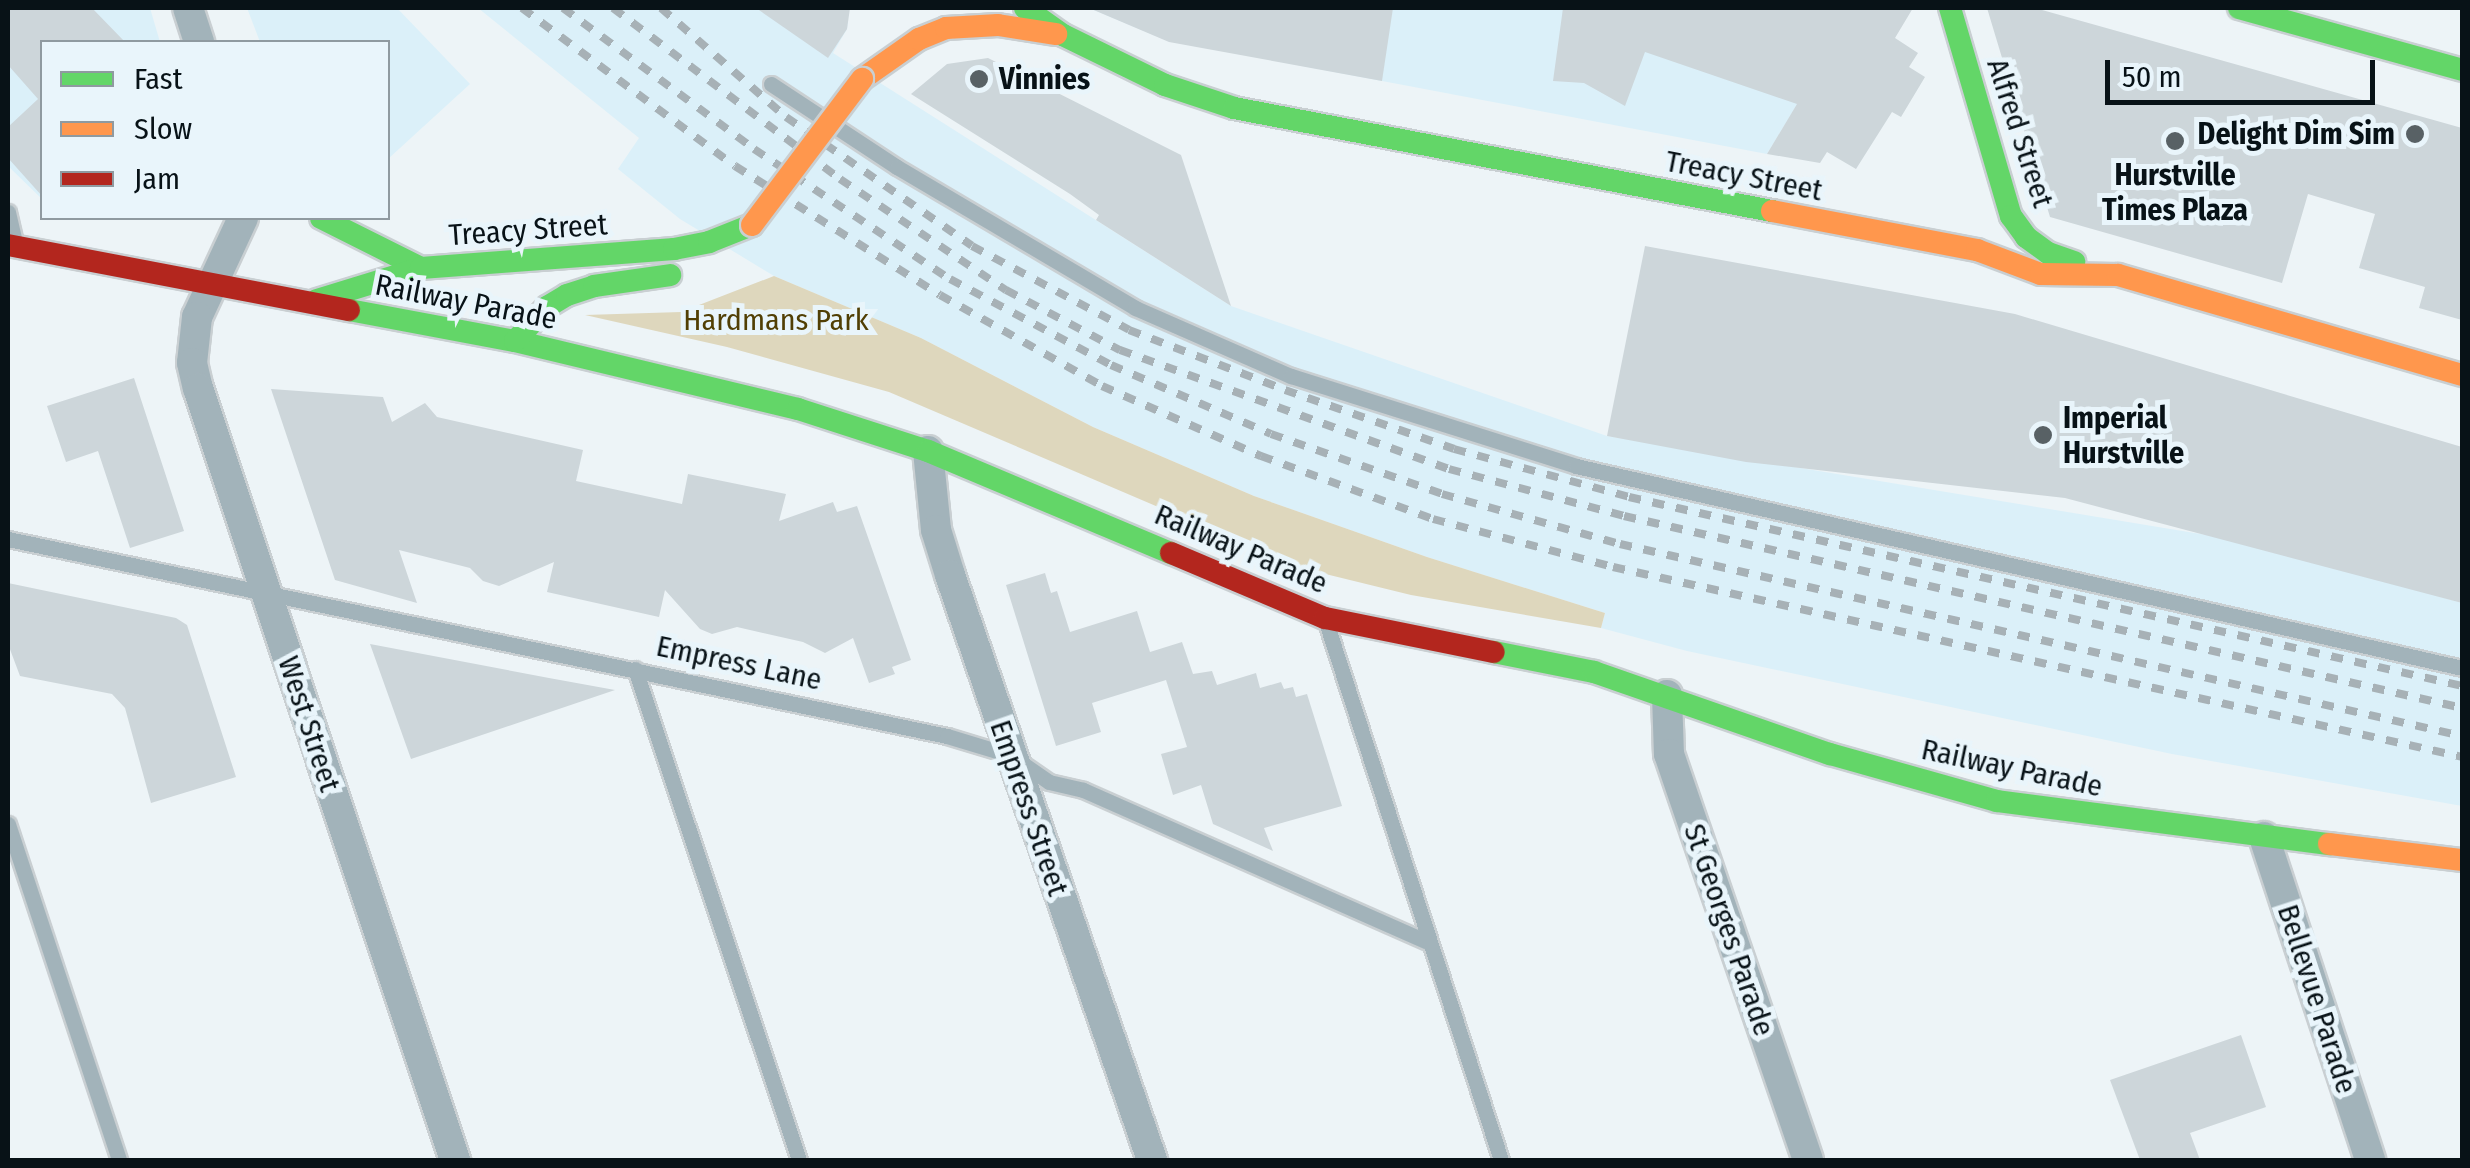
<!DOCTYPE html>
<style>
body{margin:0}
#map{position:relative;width:2470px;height:1168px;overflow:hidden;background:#edf4f7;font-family:"Fira Sans Condensed",sans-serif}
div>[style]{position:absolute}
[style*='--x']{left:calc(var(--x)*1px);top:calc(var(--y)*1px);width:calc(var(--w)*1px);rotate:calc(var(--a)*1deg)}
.built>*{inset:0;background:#dbf0f9}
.green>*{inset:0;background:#ded7bd}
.building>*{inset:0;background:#cdd6da}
.roads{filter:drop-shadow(2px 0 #c9cfd2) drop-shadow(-2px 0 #c9cfd2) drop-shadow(0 2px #c9cfd2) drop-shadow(0 -2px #c9cfd2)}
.lane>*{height:15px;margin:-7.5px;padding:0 7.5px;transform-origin:7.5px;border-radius:7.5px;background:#a2b3ba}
.street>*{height:30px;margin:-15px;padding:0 15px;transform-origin:15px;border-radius:15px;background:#a2b3ba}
.fast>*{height:22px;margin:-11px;padding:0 11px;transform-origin:11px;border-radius:11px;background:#63d668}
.slow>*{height:22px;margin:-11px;padding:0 11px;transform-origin:11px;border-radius:11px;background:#ff974d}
.jam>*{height:22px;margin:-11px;padding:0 11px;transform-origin:11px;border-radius:11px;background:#b3261e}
.rail>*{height:8px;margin-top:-4px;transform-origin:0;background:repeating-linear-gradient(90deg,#a7b1b6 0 12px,transparent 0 24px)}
.bridges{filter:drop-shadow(2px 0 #c9cfd2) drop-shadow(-2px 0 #c9cfd2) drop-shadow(0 2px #c9cfd2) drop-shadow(0 -2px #c9cfd2)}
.slow-bridge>*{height:22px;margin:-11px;padding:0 11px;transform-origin:11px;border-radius:11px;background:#ff974d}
.dots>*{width:28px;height:28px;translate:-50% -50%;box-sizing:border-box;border:5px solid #e9f5fb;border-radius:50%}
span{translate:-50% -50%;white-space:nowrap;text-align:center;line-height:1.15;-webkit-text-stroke:10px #e9f5fb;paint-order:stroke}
.poi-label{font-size:30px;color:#081217;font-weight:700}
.left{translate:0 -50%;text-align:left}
.right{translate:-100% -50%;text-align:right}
.street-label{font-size:30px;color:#081217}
.park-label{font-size:30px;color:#513f04}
.frame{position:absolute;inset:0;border:10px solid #081217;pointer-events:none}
.legend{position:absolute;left:40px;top:40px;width:350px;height:180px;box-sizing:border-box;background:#e9f5fb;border:2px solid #8f9aa0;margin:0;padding:12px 18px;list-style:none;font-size:30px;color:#081217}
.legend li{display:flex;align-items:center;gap:20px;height:50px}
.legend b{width:50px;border:2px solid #8f9aa0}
.scale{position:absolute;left:2105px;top:60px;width:270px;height:45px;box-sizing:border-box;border:5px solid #081217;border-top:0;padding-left:12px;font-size:30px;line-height:35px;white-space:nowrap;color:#081217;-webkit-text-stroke:8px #e9f5fb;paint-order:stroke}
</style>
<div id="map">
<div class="built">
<div style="clip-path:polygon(8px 8px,150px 8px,160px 42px,42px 42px,42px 199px,8px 166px)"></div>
<div style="clip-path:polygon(247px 8px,397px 8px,470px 84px,388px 159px,388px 42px,260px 42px)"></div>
<div style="clip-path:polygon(478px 8px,849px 8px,847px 29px,833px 53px,1231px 306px,1607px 436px,2249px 542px,2462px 603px,2462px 806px,2172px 754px,1687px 651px,1601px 628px,1605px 613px,1427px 557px,1254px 496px,1093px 427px,921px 338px,774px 276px,680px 219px,618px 169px,639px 138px)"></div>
<div style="clip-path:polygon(1089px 8px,1856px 8px,1767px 154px,1166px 40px)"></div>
</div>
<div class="green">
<div style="clip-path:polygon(774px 276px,921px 338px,1093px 427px,1254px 496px,1427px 557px,1605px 613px,1601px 628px,1411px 595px,1301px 568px,889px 392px,727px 347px,585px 315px,681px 312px)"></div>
</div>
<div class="building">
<div style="clip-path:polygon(8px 8px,92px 8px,125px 42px,42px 42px,42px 196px,8px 158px,8px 127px,38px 99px,8px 65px)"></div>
<div style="clip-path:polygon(756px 8px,850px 8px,847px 29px,828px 58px)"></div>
<div style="clip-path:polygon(1089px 8px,1393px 8px,1382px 81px,1169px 42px)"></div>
<div style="clip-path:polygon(1563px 8px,1913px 8px,1895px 38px,1918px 53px,1909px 67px,1925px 77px,1901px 117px,1892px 112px,1856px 169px,1827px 152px,1820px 163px,1767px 154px,1797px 104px,1645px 52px,1625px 106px,1584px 83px,1553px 81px)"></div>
<div style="clip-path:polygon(1987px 8px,2035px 8px,2462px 128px,2462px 320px,2419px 308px,2425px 287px,2359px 268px,2375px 214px,2308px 194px,2282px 283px,2050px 217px)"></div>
<div style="clip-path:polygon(988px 58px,1181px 155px,1231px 306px,1096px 220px,1099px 215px,1070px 194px,911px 94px,947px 64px)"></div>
<div style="clip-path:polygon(1645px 246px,2015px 314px,2462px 447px,2462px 603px,2065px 498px,1746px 462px,1607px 436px)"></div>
<div style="clip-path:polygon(134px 378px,184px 531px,130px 548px,98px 451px,66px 462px,47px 406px)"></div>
<div style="clip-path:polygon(271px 389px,383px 397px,392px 422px,425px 403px,437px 417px,583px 450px,576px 481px,682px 504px,688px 474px,786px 494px,779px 521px,833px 502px,837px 512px,857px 506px,911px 660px,892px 667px,895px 674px,869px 683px,853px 638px,825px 653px,803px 642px,737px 627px,712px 634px,700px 629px,665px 590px,659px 617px,547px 592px,554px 562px,499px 586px,483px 581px,470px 568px,399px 550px,417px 603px,335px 580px)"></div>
<div style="clip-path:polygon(1045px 573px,1051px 593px,1057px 591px,1070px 632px,1137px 611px,1150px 652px,1182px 642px,1193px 674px,1212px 671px,1217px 685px,1256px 673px,1260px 688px,1281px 682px,1284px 689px,1293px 687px,1296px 697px,1307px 694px,1342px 806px,1264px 828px,1273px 851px,1213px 824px,1201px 785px,1173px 795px,1161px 754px,1187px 747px,1166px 680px,1092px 703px,1101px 732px,1056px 746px,1006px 585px)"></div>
<div style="clip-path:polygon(8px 583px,176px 618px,187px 625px,236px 777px,151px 803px,125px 708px,112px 694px,20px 676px,8px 644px)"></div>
<div style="clip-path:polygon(370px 644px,549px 678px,615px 690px,411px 759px)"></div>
<div style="clip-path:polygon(2241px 1035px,2266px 1107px,2190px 1133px,2200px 1160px,2140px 1160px,2110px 1080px)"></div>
</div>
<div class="roads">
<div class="lane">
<div style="--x:771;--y:84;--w:151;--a:33.4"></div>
<div style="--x:897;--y:167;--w:277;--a:30.6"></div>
<div style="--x:1135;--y:308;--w:170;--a:23.6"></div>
<div style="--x:1291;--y:376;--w:299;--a:17.5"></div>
<div style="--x:1576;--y:466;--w:909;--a:12.84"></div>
<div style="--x:8;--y:212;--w:31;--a:77"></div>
<div style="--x:8;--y:539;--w:959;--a:11.85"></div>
<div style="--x:947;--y:736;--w:66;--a:16.8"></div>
<div style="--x:1010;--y:755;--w:47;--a:34.7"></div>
<div style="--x:1049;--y:782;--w:35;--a:13"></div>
<div style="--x:1083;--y:790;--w:375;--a:23.8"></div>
<div style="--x:1326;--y:622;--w:566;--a:71.98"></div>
<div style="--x:635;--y:669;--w:518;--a:71.53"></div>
<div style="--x:8;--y:824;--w:354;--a:71.7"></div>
</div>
<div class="street">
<div style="--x:188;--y:8;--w:36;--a:72"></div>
<div style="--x:243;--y:218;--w:109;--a:114.9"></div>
<div style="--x:197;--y:317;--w:46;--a:96.2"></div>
<div style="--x:192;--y:363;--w:26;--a:77"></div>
<div style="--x:198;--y:388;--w:814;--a:71.59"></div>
<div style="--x:928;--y:451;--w:79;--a:84.2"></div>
<div style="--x:936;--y:530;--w:47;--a:72.7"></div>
<div style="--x:950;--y:575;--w:619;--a:70.95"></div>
<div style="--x:1667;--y:695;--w:59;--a:88.1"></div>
<div style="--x:1669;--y:754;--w:429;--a:71.1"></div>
<div style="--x:2264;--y:837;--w:340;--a:71.8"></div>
</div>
<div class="fast">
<div style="--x:1025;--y:8;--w:47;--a:35.4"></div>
<div style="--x:1063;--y:35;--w:114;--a:26.1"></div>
<div style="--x:1165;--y:85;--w:73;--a:18.4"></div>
<div style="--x:1234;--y:108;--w:548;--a:10.84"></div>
<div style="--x:1950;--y:8;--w:217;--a:73.7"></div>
<div style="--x:2011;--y:216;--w:26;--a:54"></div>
<div style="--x:2026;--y:237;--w:27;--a:36"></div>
<div style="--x:2048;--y:253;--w:28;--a:19"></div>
<div style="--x:2239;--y:8;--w:231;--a:15.5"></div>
<div style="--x:321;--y:218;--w:112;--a:26.6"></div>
<div style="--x:317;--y:300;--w:109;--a:-17.1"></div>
<div style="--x:421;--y:268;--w:254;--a:-4.3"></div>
<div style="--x:674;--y:249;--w:36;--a:-11"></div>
<div style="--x:709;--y:242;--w:46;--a:-21.6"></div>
<div style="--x:349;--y:310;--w:169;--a:10.6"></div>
<div style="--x:515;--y:341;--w:291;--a:13.5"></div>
<div style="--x:798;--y:409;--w:137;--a:17.9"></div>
<div style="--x:928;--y:451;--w:264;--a:22.8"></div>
<div style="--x:515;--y:341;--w:47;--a:-46.7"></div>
<div style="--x:547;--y:307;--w:23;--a:-31"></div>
<div style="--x:567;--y:295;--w:28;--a:-18"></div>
<div style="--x:594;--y:286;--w:77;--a:-8.2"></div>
<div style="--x:1494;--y:652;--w:102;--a:11.3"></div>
<div style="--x:1594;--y:672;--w:250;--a:19.2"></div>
<div style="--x:1830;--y:754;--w:173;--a:15.7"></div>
<div style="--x:1997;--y:801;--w:335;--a:7.4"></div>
</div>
<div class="slow">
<div style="--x:862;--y:79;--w:70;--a:-35.1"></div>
<div style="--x:919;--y:39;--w:29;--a:-22"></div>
<div style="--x:946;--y:28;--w:52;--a:-3.3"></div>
<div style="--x:998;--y:25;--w:59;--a:8.8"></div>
<div style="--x:1772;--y:211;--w:209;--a:10.8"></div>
<div style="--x:1977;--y:250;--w:68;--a:20.6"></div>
<div style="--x:2041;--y:274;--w:77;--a:0.7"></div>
<div style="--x:2118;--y:275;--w:358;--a:16.2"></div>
<div style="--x:2329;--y:844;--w:134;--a:6.9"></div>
</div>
<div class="jam">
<div style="--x:8;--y:245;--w:347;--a:10.8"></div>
<div style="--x:1171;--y:553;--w:167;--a:22.9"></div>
<div style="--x:1325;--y:618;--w:172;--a:11.4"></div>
</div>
</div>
<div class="rail">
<div style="--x:522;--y:8;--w:265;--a:36.6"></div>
<div style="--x:735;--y:166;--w:242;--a:32.2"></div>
<div style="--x:940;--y:295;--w:186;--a:29.3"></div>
<div style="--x:1102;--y:386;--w:174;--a:23.8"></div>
<div style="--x:1261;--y:456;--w:183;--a:20.1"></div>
<div style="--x:1433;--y:519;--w:186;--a:14.9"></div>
<div style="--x:1613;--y:567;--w:870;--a:12.61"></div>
<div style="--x:563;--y:8;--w:237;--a:36.4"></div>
<div style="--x:754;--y:149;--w:235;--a:33.6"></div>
<div style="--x:950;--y:279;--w:183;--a:28.1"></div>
<div style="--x:1111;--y:365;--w:174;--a:23.3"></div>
<div style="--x:1271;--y:434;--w:181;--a:19.3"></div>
<div style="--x:1442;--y:494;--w:185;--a:15.7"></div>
<div style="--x:1620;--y:544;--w:864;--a:12.85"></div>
<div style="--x:613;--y:8;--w:284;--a:37"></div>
<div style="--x:840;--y:179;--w:200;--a:33.8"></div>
<div style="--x:1006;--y:290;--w:129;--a:27.8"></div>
<div style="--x:1120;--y:350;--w:350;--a:19.9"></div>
<div style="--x:1449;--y:469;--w:181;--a:15"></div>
<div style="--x:1624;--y:516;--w:860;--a:12.9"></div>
<div style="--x:661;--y:8;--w:166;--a:41.1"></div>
<div style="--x:786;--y:117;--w:226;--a:34.7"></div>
<div style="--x:972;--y:246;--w:178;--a:28.1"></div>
<div style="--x:1129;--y:330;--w:167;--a:21"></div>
<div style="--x:1285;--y:390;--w:179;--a:19.2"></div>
<div style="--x:1454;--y:449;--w:181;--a:15.3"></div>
<div style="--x:1629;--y:497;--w:854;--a:12.78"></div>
</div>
<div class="bridges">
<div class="slow-bridge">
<div style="--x:752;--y:225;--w:183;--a:-53"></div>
</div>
</div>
<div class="dots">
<div style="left:979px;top:79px;background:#586165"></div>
<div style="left:2415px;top:134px;background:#586165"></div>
<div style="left:2175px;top:141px;background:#586165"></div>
<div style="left:2043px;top:435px;background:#586165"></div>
</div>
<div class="poi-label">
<span class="left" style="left:999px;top:79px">Vinnies</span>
<span class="right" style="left:2395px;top:134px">Delight Dim Sim</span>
<span style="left:2175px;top:192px">Hurstville<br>Times Plaza</span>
<span class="left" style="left:2063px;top:435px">Imperial<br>Hurstville</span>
</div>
<div class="street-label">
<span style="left:2020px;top:133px;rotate:72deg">Alfred Street</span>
<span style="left:1744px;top:176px;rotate:11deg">Treacy Street</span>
<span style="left:528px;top:230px;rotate:-4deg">Treacy Street</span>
<span style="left:466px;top:302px;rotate:11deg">Railway Parade</span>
<span style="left:1241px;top:549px;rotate:23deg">Railway Parade</span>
<span style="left:739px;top:663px;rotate:12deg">Empress Lane</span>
<span style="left:309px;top:724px;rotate:72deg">West Street</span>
<span style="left:2012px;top:768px;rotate:12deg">Railway Parade</span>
<span style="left:1029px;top:808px;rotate:71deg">Empress Street</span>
<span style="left:1729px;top:930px;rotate:71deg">St Georges Parade</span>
<span style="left:2317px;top:999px;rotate:72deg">Bellevue Parade</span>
</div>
<div class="park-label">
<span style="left:776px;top:320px">Hardmans Park</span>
</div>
<div class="frame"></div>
<ul class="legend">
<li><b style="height:12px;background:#63d668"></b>Fast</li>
<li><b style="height:12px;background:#ff974d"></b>Slow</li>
<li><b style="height:12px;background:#b3261e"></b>Jam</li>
</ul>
<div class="scale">50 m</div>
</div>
